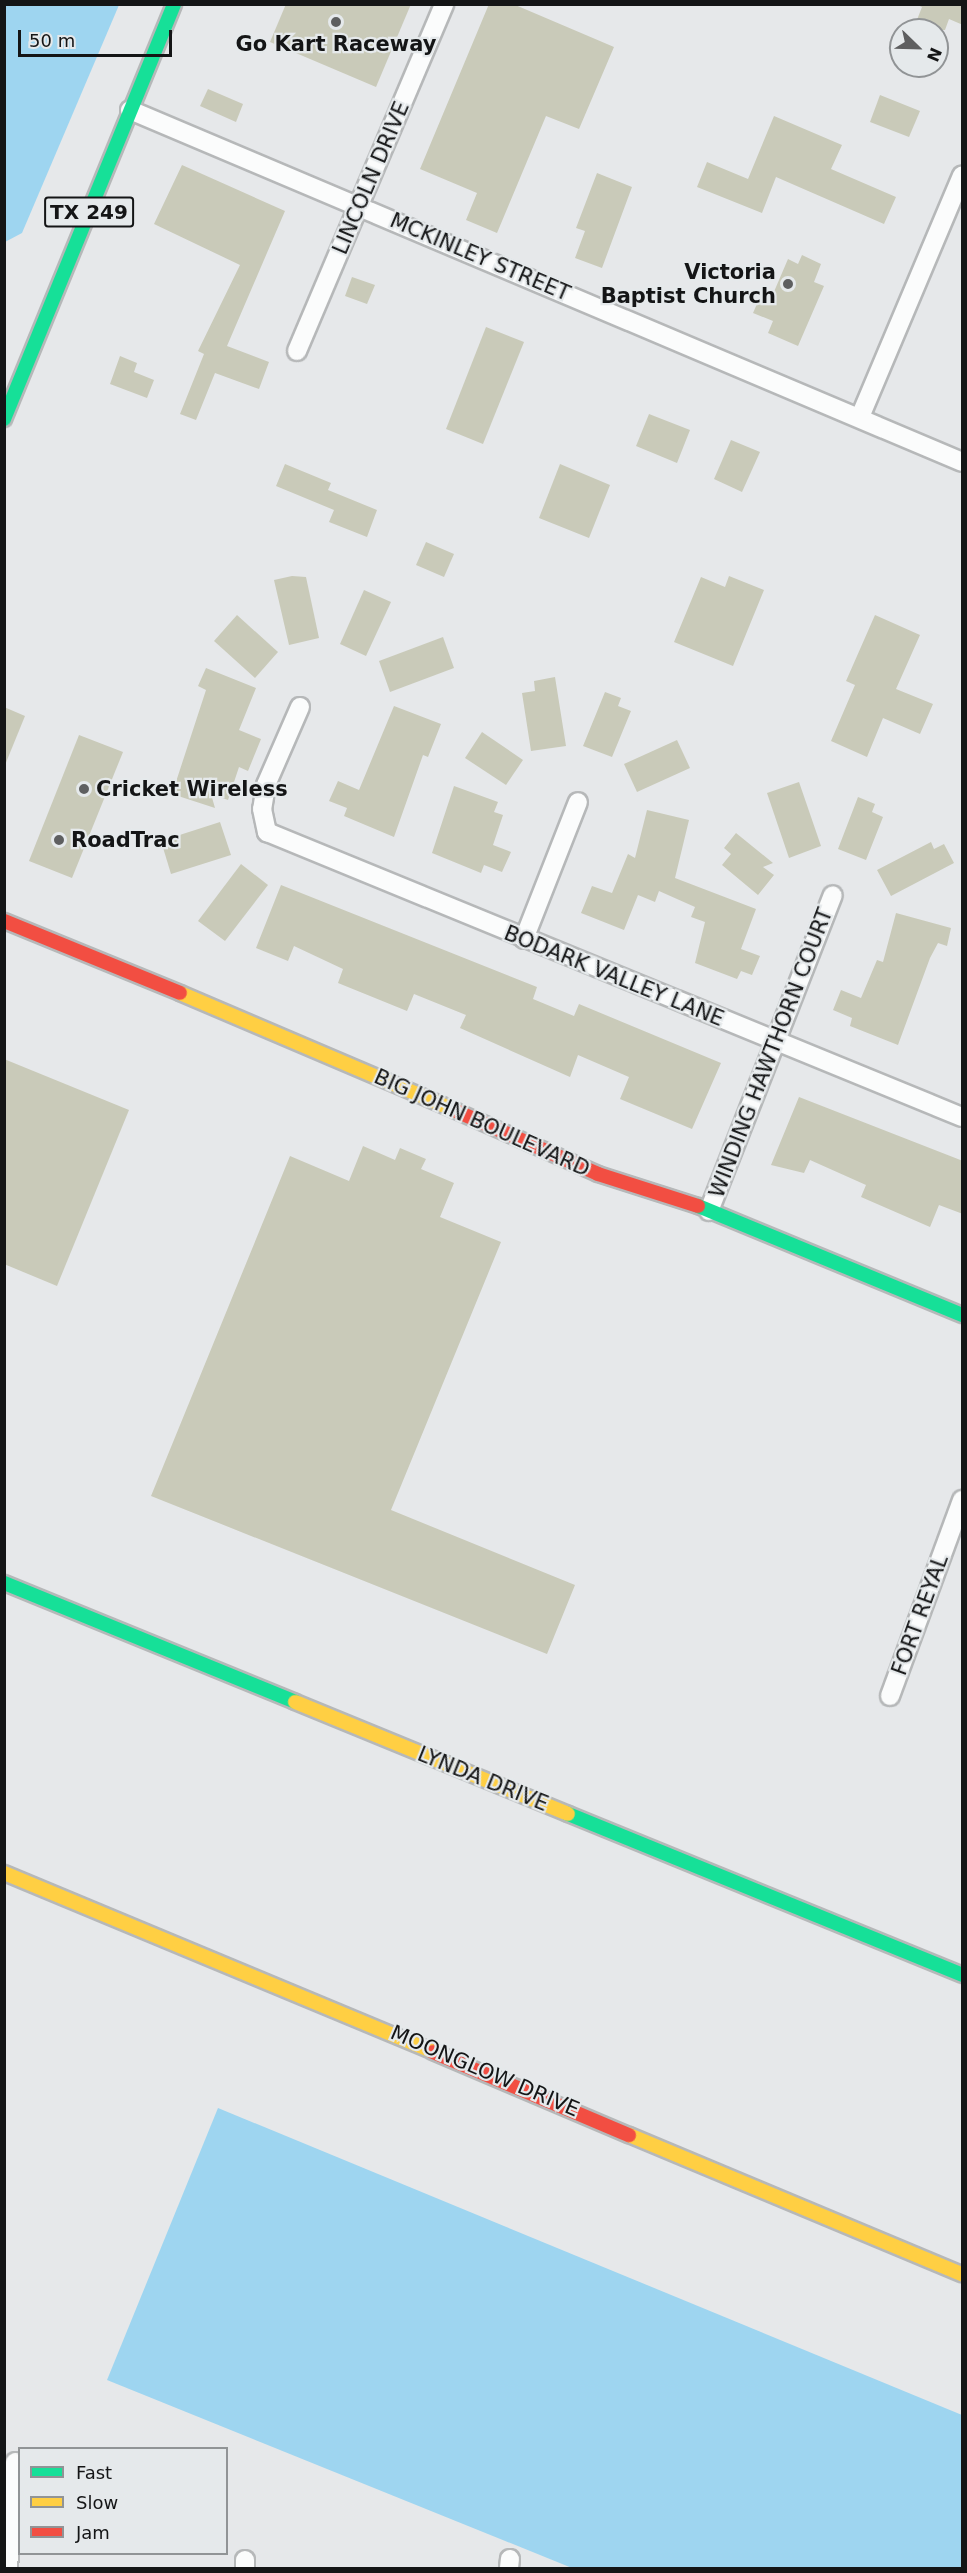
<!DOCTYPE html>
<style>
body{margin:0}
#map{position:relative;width:967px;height:2573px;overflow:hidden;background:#e6e8ea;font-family:"DejaVu Sans",sans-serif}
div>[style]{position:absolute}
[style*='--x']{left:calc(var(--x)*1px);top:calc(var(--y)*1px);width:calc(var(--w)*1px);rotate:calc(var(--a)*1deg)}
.green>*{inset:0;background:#9ed5f0}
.building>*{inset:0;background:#c9cab9}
.roads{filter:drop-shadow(2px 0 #b6b8b9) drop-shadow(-2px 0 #b6b8b9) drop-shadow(0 2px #b6b8b9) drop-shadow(0 -2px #b6b8b9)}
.street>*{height:18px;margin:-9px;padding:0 9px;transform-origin:9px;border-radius:9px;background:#fbfcfc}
.fast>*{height:14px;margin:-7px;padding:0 7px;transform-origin:7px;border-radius:7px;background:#16e098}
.slow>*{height:14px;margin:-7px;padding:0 7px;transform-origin:7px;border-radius:7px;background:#ffcf43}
.jam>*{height:14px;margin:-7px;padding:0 7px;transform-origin:7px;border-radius:7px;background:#f24e42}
.dots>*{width:16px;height:16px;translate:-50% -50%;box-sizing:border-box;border:3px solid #e5e9eb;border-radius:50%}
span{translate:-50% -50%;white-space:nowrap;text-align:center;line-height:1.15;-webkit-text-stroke:4.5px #e5e9eb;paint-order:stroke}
.shield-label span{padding:2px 4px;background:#e5e9eb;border:2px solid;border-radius:4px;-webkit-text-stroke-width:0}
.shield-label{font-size:20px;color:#141516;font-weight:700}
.poi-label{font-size:21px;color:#141516;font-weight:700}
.right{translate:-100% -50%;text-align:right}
.left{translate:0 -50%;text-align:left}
.street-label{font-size:21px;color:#141516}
.frame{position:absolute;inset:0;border:6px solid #141516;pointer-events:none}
.legend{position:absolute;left:18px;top:2447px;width:210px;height:108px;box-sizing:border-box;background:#e5e9eb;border:2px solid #919496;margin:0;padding:8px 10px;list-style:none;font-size:18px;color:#141516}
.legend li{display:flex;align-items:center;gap:12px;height:30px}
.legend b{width:30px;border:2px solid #919496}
.north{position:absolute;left:889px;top:18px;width:60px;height:60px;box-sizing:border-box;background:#e5e9eb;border:2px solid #919496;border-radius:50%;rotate:113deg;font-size:16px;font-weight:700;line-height:24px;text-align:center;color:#141516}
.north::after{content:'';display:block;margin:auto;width:21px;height:27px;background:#5e5f60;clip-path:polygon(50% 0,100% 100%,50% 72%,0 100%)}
.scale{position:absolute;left:18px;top:30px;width:154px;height:27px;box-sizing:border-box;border:3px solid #141516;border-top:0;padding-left:8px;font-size:18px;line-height:21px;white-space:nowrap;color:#141516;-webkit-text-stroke:4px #e5e9eb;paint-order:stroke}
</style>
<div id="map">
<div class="green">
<div style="clip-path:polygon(5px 4px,119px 5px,22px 233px,5px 242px)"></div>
<div style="clip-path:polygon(218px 2108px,962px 2415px,962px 2568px,572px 2568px,107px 2380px)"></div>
</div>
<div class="building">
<div style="clip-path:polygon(286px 4px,411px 4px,376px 87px,270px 42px)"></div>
<div style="clip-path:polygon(489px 4px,513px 4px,614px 47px,579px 129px,546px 116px,497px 233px,466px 220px,477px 193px,420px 169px)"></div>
<div style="clip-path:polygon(915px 4px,963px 4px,963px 25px,949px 19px,945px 30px,913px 30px,922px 7px)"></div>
<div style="clip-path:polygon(208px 89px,243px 104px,236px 122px,200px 106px)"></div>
<div style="clip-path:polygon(880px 95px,920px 111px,909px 137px,870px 122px)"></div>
<div style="clip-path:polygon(774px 116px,842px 145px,831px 169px,896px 197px,884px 224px,776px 177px,762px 213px,697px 187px,707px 162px,748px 179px)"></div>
<div style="clip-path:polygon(182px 165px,285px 211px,227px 346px,269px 362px,259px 389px,215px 373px,196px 420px,180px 414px,204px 354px,198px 351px,240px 265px,154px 224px)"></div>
<div style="clip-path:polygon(597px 173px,632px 187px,602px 268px,575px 258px,585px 231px,576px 228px)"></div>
<div style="clip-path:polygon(802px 255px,821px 264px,814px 282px,824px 286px,798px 346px,768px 333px,773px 321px,753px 313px,760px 297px,770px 301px,788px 259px,798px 264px)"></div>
<div style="clip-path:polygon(352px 277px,375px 285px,367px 304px,345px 296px)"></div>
<div style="clip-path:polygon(486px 327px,524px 342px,483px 444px,446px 429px)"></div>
<div style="clip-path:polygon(120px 356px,137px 363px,134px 372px,154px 380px,147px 398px,110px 384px)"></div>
<div style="clip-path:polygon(649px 414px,690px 430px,677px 463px,636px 446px)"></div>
<div style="clip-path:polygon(731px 440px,760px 452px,742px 492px,714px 479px)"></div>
<div style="clip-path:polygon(285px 464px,331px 483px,328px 490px,377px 510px,367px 537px,329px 522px,334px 510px,276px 486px)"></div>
<div style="clip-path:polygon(560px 464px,610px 485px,589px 538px,539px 518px)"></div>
<div style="clip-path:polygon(426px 542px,454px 554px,444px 577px,416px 565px)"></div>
<div style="clip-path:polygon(292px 576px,306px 577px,319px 638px,289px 645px,274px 580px)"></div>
<div style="clip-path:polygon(729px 576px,764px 590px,733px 666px,674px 642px,701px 577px,725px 587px)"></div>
<div style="clip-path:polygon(364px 590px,391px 602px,366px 656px,340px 644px)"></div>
<div style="clip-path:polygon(237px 615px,278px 652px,255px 678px,214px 641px)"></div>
<div style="clip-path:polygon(875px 615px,920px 635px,896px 689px,933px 704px,920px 734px,883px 718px,867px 757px,831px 741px,855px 685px,846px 681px)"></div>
<div style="clip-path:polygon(443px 637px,454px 668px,390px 692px,379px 661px)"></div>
<div style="clip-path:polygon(206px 668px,256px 688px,239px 730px,261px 739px,248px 771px,239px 767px,228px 800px,211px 794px,215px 808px,172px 794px,206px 690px,198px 686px)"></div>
<div style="clip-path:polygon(555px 677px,566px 746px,531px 751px,522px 693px,535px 691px,534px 681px)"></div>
<div style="clip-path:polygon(605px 692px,621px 698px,618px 706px,631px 711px,612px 757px,583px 746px)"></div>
<div style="clip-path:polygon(394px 706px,441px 724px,428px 757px,423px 755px,394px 837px,344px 816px,347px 808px,329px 801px,338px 781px,359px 790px)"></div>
<div style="clip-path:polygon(4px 707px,25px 716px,5px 765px,4px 765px)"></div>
<div style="clip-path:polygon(482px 732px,523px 760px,506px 785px,465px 758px)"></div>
<div style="clip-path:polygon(79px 735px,123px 752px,72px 878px,29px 861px)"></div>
<div style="clip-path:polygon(677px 740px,690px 768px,637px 792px,624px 764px)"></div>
<div style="clip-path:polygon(799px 782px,821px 846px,789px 858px,767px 793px)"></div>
<div style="clip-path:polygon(454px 786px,498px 802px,494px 812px,503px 815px,493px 845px,511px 852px,502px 872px,484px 865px,481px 873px,432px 853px)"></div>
<div style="clip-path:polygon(858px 797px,875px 804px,872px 812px,883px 817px,866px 860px,838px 849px)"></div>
<div style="clip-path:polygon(647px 810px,689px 820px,675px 878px,756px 909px,741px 949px,760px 956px,752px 975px,741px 971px,737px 979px,695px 963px,705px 922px,691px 917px,695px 907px,659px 891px,655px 902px,638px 895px,624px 930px,581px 913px,592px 886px,612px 893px,628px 854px,635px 858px)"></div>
<div style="clip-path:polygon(220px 822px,231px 855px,171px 874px,161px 841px)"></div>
<div style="clip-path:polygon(736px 833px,773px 863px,763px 867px,774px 875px,758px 895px,722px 865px,731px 854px,724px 848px)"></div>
<div style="clip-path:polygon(931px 842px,934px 849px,944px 844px,954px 863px,891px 896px,877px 870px)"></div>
<div style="clip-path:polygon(241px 864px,268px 885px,225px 941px,198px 921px)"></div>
<div style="clip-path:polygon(281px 885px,537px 987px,533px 999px,574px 1016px,579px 1004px,721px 1063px,692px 1129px,620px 1099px,629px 1077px,578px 1055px,570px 1077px,460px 1028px,466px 1015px,414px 994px,407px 1011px,338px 983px,343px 969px,294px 946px,288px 961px,256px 948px)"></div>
<div style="clip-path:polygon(896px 913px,951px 928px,947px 946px,938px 943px,930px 958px,898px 1045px,850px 1026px,852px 1018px,833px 1010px,841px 990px,861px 998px,877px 960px,883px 962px)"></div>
<div style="clip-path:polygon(4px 1059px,129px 1110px,57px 1286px,4px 1264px)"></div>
<div style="clip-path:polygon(799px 1097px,963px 1161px,963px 1214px,939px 1205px,930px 1227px,861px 1197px,866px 1185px,810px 1160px,804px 1173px,771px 1165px)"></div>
<div style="clip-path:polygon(363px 1146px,395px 1160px,400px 1148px,426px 1159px,421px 1169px,454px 1183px,440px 1217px,501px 1242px,391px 1510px,575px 1585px,547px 1654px,151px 1496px,290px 1156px,349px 1181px)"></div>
</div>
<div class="roads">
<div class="street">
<div style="--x:130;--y:110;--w:903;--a:22.93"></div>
<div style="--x:297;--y:351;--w:377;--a:-67"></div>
<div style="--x:860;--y:417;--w:262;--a:-67.1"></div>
<div style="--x:300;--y:707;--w:85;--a:113.6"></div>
<div style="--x:266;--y:785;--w:24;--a:99"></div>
<div style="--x:262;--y:809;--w:24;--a:78"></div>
<div style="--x:267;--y:832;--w:751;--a:22.3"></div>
<div style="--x:524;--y:939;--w:147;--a:-68.5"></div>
<div style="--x:709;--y:1211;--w:339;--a:-68.6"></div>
<div style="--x:890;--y:1696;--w:209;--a:-69.8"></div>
<div style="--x:8;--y:2568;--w:106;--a:-86.2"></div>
<div style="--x:245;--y:2568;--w:8;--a:-90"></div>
<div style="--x:509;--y:2568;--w:9;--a:-84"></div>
</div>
<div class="fast">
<div style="--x:4;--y:419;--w:448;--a:-67.7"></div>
<div style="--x:698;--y:1206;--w:286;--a:22.4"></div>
<div style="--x:4;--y:1583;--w:314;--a:22.2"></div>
<div style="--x:568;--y:1814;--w:426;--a:22.2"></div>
</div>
<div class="slow">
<div style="--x:180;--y:993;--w:300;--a:23.1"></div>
<div style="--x:295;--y:1702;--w:295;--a:22.3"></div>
<div style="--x:4;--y:1873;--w:465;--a:22.6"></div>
<div style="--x:629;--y:2135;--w:361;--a:22.7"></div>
</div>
<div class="jam">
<div style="--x:4;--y:921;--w:190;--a:22.2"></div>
<div style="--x:456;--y:1111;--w:155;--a:23.9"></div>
<div style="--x:598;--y:1174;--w:105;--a:17.7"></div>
<div style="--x:433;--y:2052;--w:213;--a:23"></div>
</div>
</div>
<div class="dots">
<div style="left:336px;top:22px;background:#5e5f60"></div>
<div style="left:788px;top:284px;background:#5e5f60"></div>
<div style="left:84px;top:789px;background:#5e5f60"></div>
<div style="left:59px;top:840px;background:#5e5f60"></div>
</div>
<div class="shield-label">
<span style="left:89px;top:212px">TX 249</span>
</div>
<div class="poi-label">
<span style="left:336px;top:44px">Go Kart Raceway</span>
<span class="right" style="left:776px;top:284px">Victoria<br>Baptist Church</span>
<span class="left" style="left:96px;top:789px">Cricket Wireless</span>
<span class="left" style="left:71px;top:840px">RoadTrac</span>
</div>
<div class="street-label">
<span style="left:371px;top:178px;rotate:-67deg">LINCOLN DRIVE</span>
<span style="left:480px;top:257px;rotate:23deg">MCKINLEY STREET</span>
<span style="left:614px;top:976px;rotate:22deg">BODARK VALLEY LANE</span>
<span style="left:771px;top:1053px;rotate:-69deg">WINDING HAWTHORN COURT</span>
<span style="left:482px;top:1123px;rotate:24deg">BIG JOHN BOULEVARD</span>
<span style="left:920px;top:1615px;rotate:-70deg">FORT REYAL</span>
<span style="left:483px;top:1779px;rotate:22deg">LYNDA DRIVE</span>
<span style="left:485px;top:2071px;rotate:23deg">MOONGLOW DRIVE</span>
</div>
<div class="frame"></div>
<ul class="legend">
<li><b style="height:8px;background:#16e098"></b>Fast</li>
<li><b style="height:8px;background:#ffcf43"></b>Slow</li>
<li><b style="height:8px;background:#f24e42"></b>Jam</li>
</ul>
<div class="north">N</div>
<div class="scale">50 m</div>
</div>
